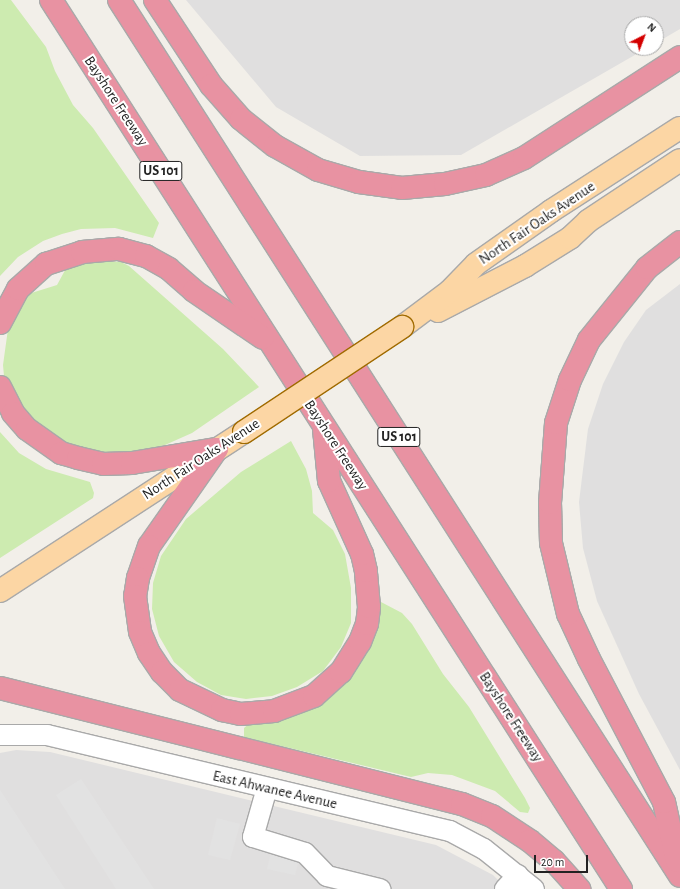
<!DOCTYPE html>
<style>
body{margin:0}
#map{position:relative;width:680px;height:889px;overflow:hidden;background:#f2efe9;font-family:"Alegreya Sans",sans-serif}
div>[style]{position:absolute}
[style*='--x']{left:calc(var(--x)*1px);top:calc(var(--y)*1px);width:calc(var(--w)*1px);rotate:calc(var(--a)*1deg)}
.residential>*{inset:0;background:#e0dfdf}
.grass>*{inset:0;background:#cdebb0}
.parking>*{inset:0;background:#e2e2e2}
.roads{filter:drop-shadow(1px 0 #a9a9a9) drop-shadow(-1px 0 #a9a9a9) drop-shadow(0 1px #a9a9a9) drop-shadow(0 -1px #a9a9a9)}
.minor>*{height:20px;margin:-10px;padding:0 10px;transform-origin:10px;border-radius:10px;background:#fff}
.major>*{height:22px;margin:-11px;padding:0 11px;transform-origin:11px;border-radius:11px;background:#fcd6a4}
.highway>*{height:22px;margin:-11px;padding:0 11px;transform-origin:11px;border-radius:11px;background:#e892a2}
.bridges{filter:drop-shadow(1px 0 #a06b00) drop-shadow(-1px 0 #a06b00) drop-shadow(0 1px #a06b00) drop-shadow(0 -1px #a06b00)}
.major-bridge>*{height:22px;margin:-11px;padding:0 11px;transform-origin:11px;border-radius:11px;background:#fcd6a4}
span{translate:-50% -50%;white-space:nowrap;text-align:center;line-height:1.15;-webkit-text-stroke:4px #fff;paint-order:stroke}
.shield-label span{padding:1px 3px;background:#fff;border:1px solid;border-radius:3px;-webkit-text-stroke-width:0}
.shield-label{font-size:14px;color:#222;font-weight:700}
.street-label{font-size:15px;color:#222}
.north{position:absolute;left:624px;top:16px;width:40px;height:40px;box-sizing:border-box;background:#fff;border:1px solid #a7a7a7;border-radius:50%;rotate:42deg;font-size:11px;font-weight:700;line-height:16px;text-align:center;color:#222}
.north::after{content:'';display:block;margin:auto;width:14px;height:18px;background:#d40000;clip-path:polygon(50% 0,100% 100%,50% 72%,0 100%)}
.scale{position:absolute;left:534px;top:855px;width:54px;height:18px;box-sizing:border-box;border:2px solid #222;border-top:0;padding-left:5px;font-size:12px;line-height:14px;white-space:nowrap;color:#222;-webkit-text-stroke:3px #fff;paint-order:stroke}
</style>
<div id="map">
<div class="residential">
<div style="clip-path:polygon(186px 0,680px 0,680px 29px,656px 43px,656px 24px,632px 24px,632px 48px,647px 48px,461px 155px,360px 156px,276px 107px)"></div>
<div style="clip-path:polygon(680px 284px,680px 770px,639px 694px,597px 601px,583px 548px,579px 502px,588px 429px,603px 384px,624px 342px,646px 310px)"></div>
<div style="clip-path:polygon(16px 750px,50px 752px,436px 845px,493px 875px,507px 889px,0 889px,0 753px)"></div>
</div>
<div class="grass">
<div style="clip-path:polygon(0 0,11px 0,46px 47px,55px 71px,73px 105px,93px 128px,159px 223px,153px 238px,115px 228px,81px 229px,62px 234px,43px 241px,18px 257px,0 276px)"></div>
<div style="clip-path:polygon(94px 260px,121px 262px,129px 266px,223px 349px,259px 387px,192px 433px,165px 445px,129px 454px,90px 451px,53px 439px,33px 427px,5px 387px,3px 365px,8px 329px,25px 295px,57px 285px,69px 263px)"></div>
<div style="clip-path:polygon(0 432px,19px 453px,46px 469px,90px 482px,94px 493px,93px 498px,0 558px)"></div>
<div style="clip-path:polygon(291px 441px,306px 469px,312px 491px,313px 513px,333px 530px,345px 554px,351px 588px,351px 623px,341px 647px,323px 671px,297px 687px,272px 696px,246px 699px,221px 695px,197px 682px,174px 662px,159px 636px,152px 609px,153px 583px,161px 556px,186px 519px,241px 472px)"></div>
<div style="clip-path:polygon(381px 602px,402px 613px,412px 624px,443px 674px,469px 707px,525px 798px,530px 808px,528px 813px,520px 812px,495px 791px,452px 775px,428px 773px,411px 777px,244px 737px,244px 728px,251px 722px,269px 722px,292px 717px,317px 703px,367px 648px)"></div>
</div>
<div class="parking">
<div style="clip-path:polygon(81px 779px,154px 889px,116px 889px,56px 795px)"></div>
<div style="clip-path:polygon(0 790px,65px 889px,0 889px)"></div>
<div style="clip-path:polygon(217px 818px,240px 824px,230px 860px,208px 855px)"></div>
<div style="clip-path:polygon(276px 833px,304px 841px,295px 875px,267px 869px)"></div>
</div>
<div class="roads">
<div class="minor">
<div style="--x:0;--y:735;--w:47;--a:0"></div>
<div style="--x:47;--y:735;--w:414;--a:13.4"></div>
<div style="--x:450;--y:831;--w:38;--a:28"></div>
<div style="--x:484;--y:849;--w:64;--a:38.7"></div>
<div style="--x:267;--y:788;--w:51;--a:105.9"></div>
<div style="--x:253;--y:837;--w:54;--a:17.1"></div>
<div style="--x:305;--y:853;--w:32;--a:46"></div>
<div style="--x:327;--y:876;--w:55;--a:13.8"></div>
<div style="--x:505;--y:889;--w:19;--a:-47"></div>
</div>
<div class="major">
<div style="--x:438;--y:311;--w:98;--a:-27.3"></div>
<div style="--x:525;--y:266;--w:53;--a:-31.9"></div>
<div style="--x:570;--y:238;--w:25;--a:-43"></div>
<div style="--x:588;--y:221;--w:110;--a:-33.5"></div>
<div style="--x:402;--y:327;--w:60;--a:-36.9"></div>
<div style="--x:450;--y:291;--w:37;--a:-46"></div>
<div style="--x:476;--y:264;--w:92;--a:-35.2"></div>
<div style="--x:551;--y:211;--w:153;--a:-32.8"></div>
<div style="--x:0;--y:591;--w:291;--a:-33.1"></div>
</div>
<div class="highway">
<div style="--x:51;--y:0;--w:1056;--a:57.33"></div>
<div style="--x:119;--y:0;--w:1040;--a:57.36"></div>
<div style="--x:155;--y:0;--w:102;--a:56.6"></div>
<div style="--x:211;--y:85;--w:45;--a:48.6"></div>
<div style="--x:241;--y:119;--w:43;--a:38.5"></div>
<div style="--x:275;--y:146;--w:49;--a:29.2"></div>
<div style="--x:318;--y:170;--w:43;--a:16.3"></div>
<div style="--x:359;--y:182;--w:43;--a:7.9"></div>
<div style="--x:402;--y:188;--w:43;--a:-5.3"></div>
<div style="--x:445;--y:184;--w:42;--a:-12.4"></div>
<div style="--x:486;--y:175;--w:42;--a:-24.1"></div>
<div style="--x:524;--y:158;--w:186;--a:-32.9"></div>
<div style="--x:0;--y:323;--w:38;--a:-62"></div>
<div style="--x:18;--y:289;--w:38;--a:-42"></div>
<div style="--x:46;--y:264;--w:38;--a:-18"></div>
<div style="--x:82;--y:252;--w:37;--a:-5"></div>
<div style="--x:119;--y:249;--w:28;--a:15"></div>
<div style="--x:146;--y:256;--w:26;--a:29"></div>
<div style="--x:169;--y:269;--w:33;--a:41"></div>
<div style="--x:194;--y:291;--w:83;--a:34.3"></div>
<div style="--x:0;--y:387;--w:29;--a:63"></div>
<div style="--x:13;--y:413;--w:21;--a:49"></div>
<div style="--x:27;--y:429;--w:42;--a:35.2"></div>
<div style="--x:61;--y:453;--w:18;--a:16"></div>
<div style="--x:78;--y:458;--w:26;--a:13"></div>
<div style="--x:103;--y:464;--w:29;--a:-2"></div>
<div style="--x:132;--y:463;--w:86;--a:-9.4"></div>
<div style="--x:217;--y:449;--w:118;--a:125"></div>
<div style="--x:149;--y:546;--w:34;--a:109"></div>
<div style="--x:138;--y:578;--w:18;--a:99"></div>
<div style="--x:135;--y:596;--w:36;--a:82"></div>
<div style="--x:140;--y:632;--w:23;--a:67"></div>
<div style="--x:149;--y:653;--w:23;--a:56"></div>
<div style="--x:162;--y:672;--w:25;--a:45"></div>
<div style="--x:180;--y:690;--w:47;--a:25.5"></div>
<div style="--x:222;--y:710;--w:19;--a:12"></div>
<div style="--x:241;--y:714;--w:33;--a:-5"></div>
<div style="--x:274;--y:711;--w:43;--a:-20.6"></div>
<div style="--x:314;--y:696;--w:36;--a:-42"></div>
<div style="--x:341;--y:672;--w:36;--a:-58"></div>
<div style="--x:360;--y:642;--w:19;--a:-69"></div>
<div style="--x:367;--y:624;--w:17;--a:-83"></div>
<div style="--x:369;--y:607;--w:36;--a:-95"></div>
<div style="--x:366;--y:571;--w:17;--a:-103"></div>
<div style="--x:362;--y:554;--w:80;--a:-114.3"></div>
<div style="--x:329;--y:481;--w:52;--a:-95.5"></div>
<div style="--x:0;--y:688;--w:476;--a:14.1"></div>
<div style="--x:462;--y:804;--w:32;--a:22"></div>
<div style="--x:492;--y:816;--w:45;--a:33.3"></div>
<div style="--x:530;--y:841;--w:31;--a:40"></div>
<div style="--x:554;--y:861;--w:38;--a:48"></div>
<div style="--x:677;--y:861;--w:60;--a:-102.4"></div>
<div style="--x:664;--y:802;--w:161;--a:-117.7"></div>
<div style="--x:589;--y:659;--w:50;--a:-115"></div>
<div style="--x:568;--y:614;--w:73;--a:-103.5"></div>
<div style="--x:551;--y:543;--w:40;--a:-91.4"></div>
<div style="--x:550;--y:503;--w:80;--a:-85.7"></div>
<div style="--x:556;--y:423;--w:45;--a:-72"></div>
<div style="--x:570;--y:380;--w:44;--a:-64.6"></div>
<div style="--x:589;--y:340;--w:92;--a:-51.1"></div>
<div style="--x:647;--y:268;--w:42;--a:-38.2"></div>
</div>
</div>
<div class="bridges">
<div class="major-bridge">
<div style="--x:244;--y:432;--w:190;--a:-33.6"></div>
</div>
</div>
<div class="shield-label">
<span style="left:161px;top:171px">US 101</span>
<span style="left:399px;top:437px">US 101</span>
</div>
<div class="street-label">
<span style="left:116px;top:101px;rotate:57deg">Bayshore Freeway</span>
<span style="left:537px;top:223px;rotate:-34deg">North Fair Oaks Avenue</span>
<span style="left:336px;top:445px;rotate:57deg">Bayshore Freeway</span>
<span style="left:201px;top:459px;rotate:-33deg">North Fair Oaks Avenue</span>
<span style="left:511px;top:717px;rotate:57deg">Bayshore Freeway</span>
<span style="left:275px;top:790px;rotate:13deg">East Ahwanee Avenue</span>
</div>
<div class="north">N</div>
<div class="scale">20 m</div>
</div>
